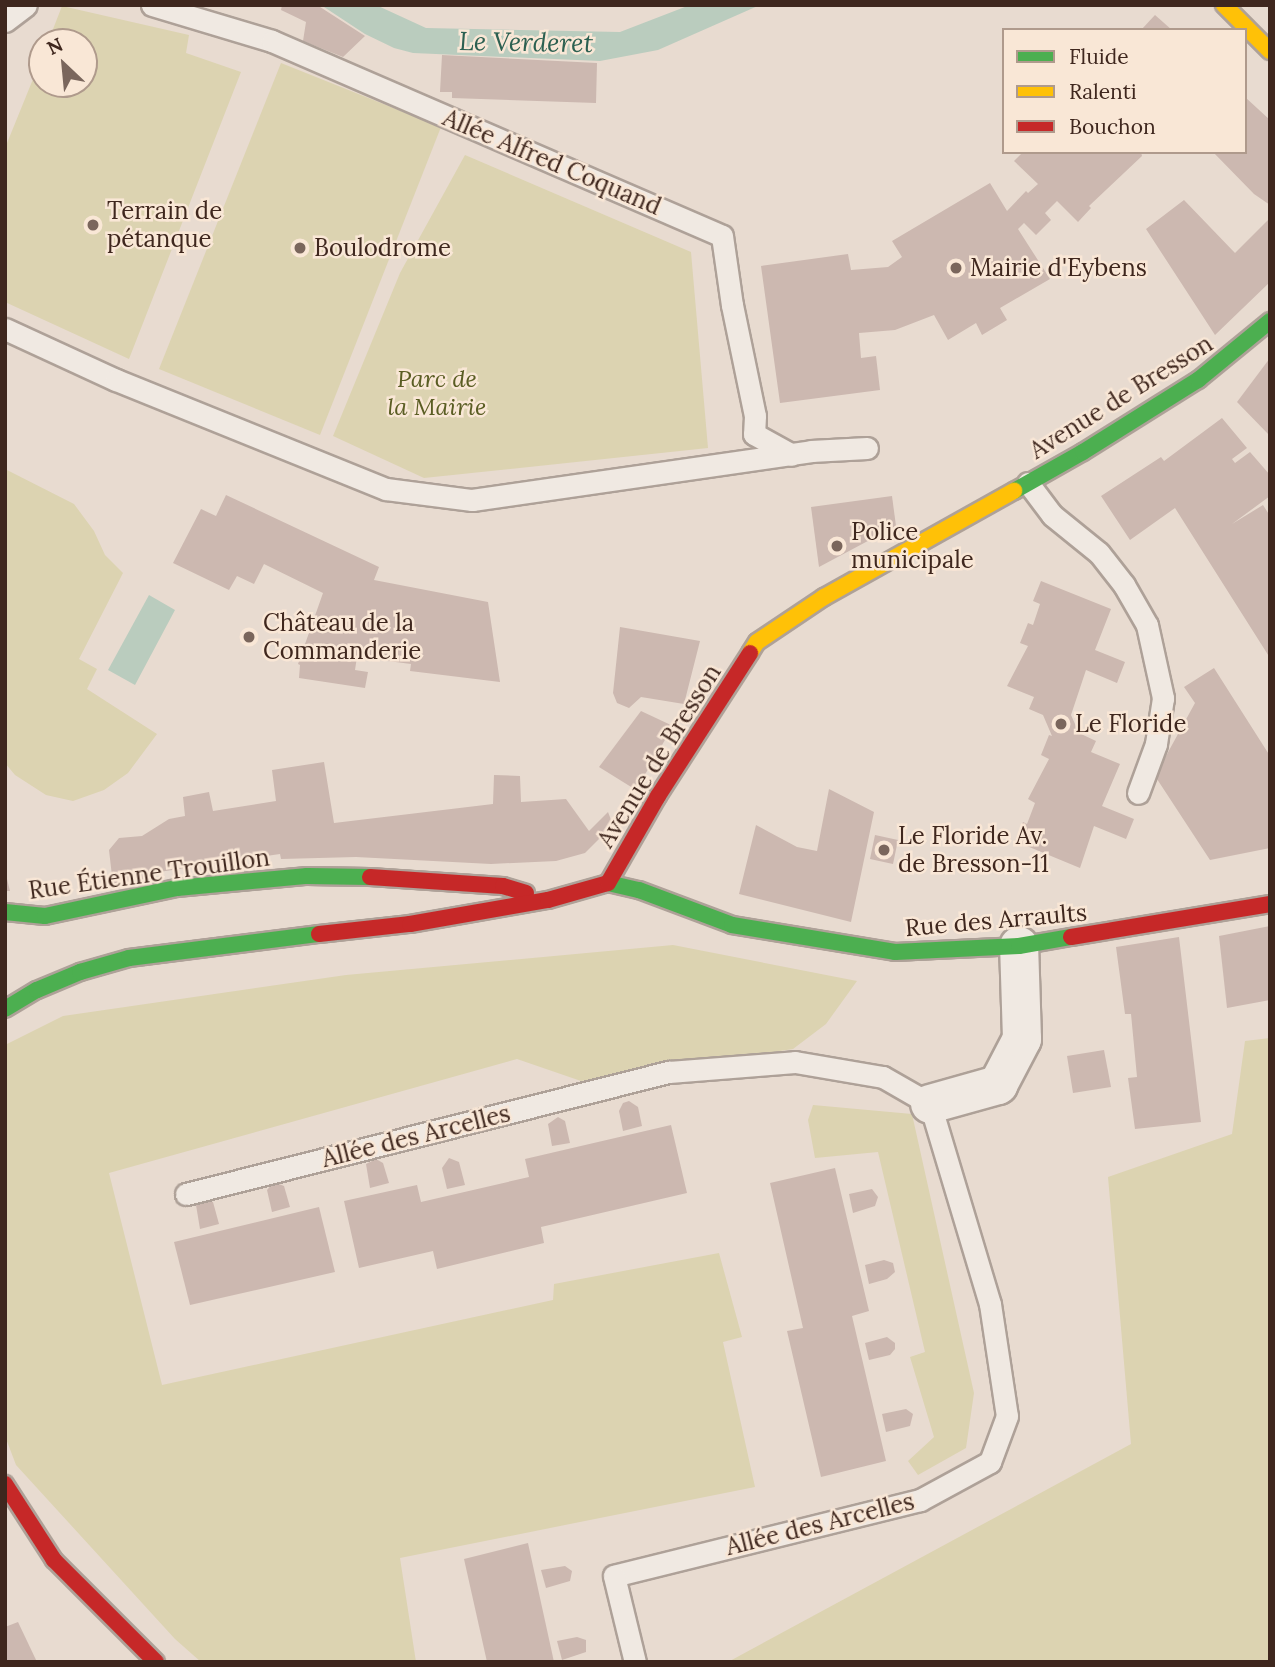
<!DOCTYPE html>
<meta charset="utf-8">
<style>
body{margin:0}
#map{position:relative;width:1275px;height:1667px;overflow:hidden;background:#e8dbd0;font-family:Lora,serif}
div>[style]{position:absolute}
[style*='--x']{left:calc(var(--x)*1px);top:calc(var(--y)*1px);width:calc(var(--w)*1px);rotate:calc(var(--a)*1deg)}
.green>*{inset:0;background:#dcd3b1}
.water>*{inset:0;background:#baccbe}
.building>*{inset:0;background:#ccb8b0}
.roads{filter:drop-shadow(2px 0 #aea198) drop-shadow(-2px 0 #aea198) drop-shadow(0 2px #aea198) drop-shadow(0 -2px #aea198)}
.lane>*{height:21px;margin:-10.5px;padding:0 10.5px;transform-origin:10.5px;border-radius:10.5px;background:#f0e9e2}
.street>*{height:38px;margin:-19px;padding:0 19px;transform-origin:19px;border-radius:19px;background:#f0e9e2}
.fast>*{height:16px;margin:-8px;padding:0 8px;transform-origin:8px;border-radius:8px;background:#4caf50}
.slow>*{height:16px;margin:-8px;padding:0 8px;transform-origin:8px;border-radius:8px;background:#ffc107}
.jam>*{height:16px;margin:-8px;padding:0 8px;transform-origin:8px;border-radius:8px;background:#c62828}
.dots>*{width:19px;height:19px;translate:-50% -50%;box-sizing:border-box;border:4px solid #f9e7d6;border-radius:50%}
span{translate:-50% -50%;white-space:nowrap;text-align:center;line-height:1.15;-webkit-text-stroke:5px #f9e7d6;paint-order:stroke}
.street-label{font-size:24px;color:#3f271e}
.poi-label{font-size:24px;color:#3f271e}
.left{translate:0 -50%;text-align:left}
.park-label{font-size:24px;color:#5a5d23;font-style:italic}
.water-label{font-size:26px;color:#2c6051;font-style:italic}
.frame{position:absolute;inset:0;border:7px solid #3f271e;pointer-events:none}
.legend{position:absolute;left:1002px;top:28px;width:245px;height:126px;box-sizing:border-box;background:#f9e7d6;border:2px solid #af9a8c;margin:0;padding:9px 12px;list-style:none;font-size:21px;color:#3f271e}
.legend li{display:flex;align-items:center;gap:14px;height:35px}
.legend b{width:35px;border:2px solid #af9a8c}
.north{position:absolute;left:28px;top:28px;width:70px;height:70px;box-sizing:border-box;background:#f9e7d6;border:2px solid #af9a8c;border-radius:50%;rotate:334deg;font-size:19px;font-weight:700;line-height:28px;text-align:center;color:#3f271e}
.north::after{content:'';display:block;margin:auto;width:24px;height:32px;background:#7a665c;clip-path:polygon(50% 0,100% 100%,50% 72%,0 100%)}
</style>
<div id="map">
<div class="green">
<div style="clip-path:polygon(62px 6px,189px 35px,186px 53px,241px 72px,129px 359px,5px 302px,5px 148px,42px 57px,42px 84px,84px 84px,84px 42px,48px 42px)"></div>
<div style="clip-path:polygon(281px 63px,441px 127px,320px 435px,159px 369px)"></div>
<div style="clip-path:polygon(465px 155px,691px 252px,708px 448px,424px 478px,333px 436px,400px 273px)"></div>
<div style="clip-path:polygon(5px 469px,74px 504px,94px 531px,105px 555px,123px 573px,79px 659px,97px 669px,87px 689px,157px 734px,128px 773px,104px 790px,73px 801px,46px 795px,15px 775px,5px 763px)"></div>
<div style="clip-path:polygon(673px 945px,857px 981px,826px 1024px,793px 1049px,581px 1081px,517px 1059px,109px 1173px,162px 1385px,553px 1300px,554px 1284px,719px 1253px,742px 1337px,723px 1342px,755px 1487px,400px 1558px,416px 1662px,201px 1662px,175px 1639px,16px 1465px,5px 1436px,5px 1045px,63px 1016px,346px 975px)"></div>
<div style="clip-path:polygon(1270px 1038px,1270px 1662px,728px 1662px,1131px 1444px,1108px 1177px,1232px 1134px,1245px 1041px)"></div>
<div style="clip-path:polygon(813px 1105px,912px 1114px,974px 1393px,966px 1448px,918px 1475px,908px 1461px,934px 1437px,910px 1357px,925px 1352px,878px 1152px,815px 1158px,808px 1120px)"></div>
</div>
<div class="water">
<div style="clip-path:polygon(321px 5px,376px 5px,426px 28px,620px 32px,690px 5px,760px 5px,658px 50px,600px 61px,413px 53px,394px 48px,365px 34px)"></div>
<div style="clip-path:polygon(149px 595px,175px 610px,135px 685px,108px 670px)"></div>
</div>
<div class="building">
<div style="clip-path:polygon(282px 5px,317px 5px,365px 36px,343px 57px,303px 41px,306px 22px,281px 10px)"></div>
<div style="clip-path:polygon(1155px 15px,1172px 30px,1141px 30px)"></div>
<div style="clip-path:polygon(442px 55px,597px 63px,596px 103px,452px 98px,452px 92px,440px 92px)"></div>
<div style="clip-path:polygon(1245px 97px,1270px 120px,1270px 205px,1254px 194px,1213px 152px,1245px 152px)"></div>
<div style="clip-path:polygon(1023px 152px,1141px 152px,1142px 156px,1089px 206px,1091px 208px,1078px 222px,1057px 201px,1045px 213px,1051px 220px,1036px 235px,1024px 223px,1018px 229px,1050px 279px,1000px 308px,1007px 320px,982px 335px,976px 323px,948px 340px,934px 315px,895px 330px,859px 333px,861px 358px,876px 356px,880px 390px,780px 403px,761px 266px,848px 254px,851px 270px,888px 267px,902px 257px,892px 241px,990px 183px,1007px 211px,1026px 191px,1028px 193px,1038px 184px,1014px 161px)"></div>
<div style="clip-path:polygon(1184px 200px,1235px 253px,1270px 218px,1270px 282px,1215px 335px,1146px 229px)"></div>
<div style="clip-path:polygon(1270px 358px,1270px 436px,1237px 402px)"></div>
<div style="clip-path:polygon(1222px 418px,1247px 448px,1232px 459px,1235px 463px,1250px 452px,1270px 475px,1270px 496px,1232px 524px,1263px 505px,1270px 516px,1270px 658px,1175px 508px,1130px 540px,1101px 496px,1161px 457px,1164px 461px)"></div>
<div style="clip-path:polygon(226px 495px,379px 567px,374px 580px,488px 602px,500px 682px,410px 671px,411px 664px,357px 657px,355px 670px,368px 672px,365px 688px,299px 678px,300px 665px,298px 664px,323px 593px,264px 564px,254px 584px,237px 576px,229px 590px,173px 563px,201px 509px,216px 516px)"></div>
<div style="clip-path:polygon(892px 496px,896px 526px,819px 567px,811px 507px)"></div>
<div style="clip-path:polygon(1041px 581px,1111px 609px,1095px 650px,1125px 662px,1117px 683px,1086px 670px,1071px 715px,1079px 733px,1096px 741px,1091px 752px,1120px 764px,1102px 806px,1134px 819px,1126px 839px,1094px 826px,1080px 868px,1015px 841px,1023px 822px,1027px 824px,1035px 803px,1028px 799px,1049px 759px,1041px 755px,1049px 735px,1052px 736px,1043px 715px,1029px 709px,1034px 697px,1007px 686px,1028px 646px,1020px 643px,1028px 623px,1033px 625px,1040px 604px,1033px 601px)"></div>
<div style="clip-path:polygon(620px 627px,700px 641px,684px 704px,641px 697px,629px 708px,617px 703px,613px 693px)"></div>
<div style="clip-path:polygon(1214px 668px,1270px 756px,1270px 848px,1210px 860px,1155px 776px,1195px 703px,1184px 687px)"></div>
<div style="clip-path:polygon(641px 711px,673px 726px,636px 790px,599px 767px)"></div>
<div style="clip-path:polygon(324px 762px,334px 823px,493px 804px,494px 775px,520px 776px,521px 802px,566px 799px,589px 831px,608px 812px,613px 825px,585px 853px,556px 861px,491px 864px,356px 857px,281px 859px,280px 854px,152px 873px,153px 878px,113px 885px,109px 850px,119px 838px,142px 836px,169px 819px,185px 816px,183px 797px,209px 792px,213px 811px,276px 801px,272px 770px)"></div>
<div style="clip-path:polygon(829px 789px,874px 812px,851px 922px,739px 894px,756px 825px,797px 847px,817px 851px)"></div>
<div style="clip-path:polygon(875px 835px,898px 840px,893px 864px,870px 859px)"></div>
<div style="clip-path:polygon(5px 875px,6px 875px,10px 891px,5px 891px)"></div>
<div style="clip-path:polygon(1270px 926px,1270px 1000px,1227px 1008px,1219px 936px)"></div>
<div style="clip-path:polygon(1179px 937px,1201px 1122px,1135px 1129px,1128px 1078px,1137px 1077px,1131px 1014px,1125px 1014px,1116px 947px)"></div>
<div style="clip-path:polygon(1104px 1050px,1111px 1087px,1073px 1093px,1067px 1056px)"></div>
<div style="clip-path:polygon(629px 1101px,638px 1107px,642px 1126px,623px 1131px,619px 1111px,623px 1103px)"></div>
<div style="clip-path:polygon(558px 1117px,565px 1121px,570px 1143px,552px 1146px,548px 1124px)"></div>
<div style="clip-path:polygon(671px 1125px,687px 1193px,541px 1227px,544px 1243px,437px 1269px,433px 1251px,359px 1268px,344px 1201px,417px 1185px,421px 1202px,529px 1177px,525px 1159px)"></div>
<div style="clip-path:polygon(449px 1158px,459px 1162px,465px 1185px,447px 1189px,442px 1168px)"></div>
<div style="clip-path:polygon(376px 1159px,383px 1163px,389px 1183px,370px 1188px,366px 1164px)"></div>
<div style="clip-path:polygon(835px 1168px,869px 1311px,852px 1316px,886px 1461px,821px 1477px,787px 1331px,803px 1328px,770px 1183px)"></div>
<div style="clip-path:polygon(274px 1182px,284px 1186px,290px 1207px,272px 1212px,267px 1190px)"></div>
<div style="clip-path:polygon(872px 1189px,878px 1197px,875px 1206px,853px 1213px,849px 1194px)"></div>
<div style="clip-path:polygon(203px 1199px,213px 1202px,219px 1224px,200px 1229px,196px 1205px)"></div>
<div style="clip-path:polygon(319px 1207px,335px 1272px,190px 1305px,174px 1242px)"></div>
<div style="clip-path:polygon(884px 1260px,893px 1263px,895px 1272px,887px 1279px,869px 1284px,865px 1265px)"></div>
<div style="clip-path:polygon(887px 1337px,895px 1343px,895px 1349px,890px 1355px,869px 1360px,865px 1343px)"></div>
<div style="clip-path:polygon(906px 1409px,913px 1414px,910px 1426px,886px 1432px,882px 1414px)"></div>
<div style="clip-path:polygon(528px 1543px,554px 1662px,487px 1662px,464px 1559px)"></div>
<div style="clip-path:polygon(565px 1566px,572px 1571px,570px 1581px,546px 1588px,541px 1570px)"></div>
<div style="clip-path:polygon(18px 1622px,37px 1662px,5px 1662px,5px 1627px)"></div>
<div style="clip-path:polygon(577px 1637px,586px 1640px,586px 1652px,562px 1660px,557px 1641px)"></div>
</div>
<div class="roads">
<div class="lane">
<div style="--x:152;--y:5;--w:125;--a:16.7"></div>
<div style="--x:272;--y:41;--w:490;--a:23.4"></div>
<div style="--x:722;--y:236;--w:70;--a:81.8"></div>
<div style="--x:732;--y:305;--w:113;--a:78.3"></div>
<div style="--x:755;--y:416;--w:18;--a:93"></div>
<div style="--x:754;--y:434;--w:43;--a:28.9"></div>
<div style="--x:5;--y:21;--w:26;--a:-37"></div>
<div style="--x:5;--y:329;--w:122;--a:24.7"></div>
<div style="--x:116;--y:380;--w:291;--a:22"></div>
<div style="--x:386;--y:489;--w:87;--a:7.3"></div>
<div style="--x:472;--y:500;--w:343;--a:-8.2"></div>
<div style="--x:811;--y:451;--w:56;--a:-3.1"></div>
<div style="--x:1028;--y:483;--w:40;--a:53"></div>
<div style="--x:1052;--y:515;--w:60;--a:39"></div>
<div style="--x:1099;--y:553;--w:41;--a:52"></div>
<div style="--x:1124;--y:585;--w:46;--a:60.1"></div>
<div style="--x:1147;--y:625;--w:75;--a:77.6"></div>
<div style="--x:1163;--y:698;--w:47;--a:98.7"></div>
<div style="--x:1156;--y:744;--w:52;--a:110.2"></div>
<div style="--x:186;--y:1194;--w:498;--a:-14.2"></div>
<div style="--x:669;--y:1072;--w:126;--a:-4.5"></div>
<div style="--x:795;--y:1062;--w:89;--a:9.7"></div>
<div style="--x:883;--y:1077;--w:54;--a:29.9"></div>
<div style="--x:930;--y:1104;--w:209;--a:73.3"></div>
<div style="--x:990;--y:1304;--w:113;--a:81.4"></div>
<div style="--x:1007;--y:1416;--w:49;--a:110.3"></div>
<div style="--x:990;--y:1462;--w:80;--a:151.5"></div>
<div style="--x:920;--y:1500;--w:315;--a:166.1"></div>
<div style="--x:614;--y:1576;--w:89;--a:76.3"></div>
</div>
<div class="street">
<div style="--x:930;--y:1104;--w:71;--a:-15.6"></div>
<div style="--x:998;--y:1085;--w:52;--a:-62.4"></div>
<div style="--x:1022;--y:1039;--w:93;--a:-91.8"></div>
</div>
<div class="fast">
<div style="--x:1014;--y:491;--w:79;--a:-29.5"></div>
<div style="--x:1083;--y:452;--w:136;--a:-32.1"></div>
<div style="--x:1198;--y:380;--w:93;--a:-39.3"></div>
<div style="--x:608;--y:883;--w:32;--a:13"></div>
<div style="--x:639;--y:890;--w:99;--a:20.6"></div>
<div style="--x:732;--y:925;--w:165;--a:9.4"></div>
<div style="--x:895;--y:952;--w:124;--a:-2.8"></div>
<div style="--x:1019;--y:946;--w:53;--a:-9.8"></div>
<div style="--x:5;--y:912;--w:40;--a:5.7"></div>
<div style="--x:45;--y:916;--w:135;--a:-12"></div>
<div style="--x:177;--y:888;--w:131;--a:-5.3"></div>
<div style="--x:307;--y:876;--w:63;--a:0.9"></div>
<div style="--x:5;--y:1009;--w:37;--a:-31"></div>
<div style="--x:37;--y:990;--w:47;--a:-22.7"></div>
<div style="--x:80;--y:972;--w:51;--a:-15.9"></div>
<div style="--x:129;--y:958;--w:192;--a:-7.2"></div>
</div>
<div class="slow">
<div style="--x:1224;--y:5;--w:65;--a:45"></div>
<div style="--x:750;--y:653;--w:13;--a:-58"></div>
<div style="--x:757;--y:642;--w:81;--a:-33.9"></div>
<div style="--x:824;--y:597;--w:218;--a:-29.2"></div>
</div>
<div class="jam">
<div style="--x:370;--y:877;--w:133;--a:3.9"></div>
<div style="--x:503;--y:886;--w:24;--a:17"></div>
<div style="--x:319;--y:934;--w:92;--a:-6.3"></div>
<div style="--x:410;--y:924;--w:140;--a:-9.9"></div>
<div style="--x:548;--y:900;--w:62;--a:-15.8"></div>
<div style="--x:608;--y:883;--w:100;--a:-60.1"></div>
<div style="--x:658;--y:796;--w:170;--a:-57.2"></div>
<div style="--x:1071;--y:937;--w:202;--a:-9.4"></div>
<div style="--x:5;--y:1484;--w:90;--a:57.2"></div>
<div style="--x:54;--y:1560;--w:144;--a:45"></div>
</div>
</div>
<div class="dots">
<div style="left:93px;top:225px;background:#7a665c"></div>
<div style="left:300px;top:248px;background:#7a665c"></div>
<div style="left:956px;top:268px;background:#7a665c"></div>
<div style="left:837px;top:546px;background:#7a665c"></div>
<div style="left:249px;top:637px;background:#7a665c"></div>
<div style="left:1061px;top:724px;background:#7a665c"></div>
<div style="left:884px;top:850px;background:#7a665c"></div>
</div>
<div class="street-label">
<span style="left:552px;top:162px;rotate:23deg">Allée Alfred Coquand</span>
<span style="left:1121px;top:397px;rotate:-32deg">Avenue de Bresson</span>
<span style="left:659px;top:756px;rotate:-58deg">Avenue de Bresson</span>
<span style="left:149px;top:874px;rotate:-8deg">Rue Étienne Trouillon</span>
<span style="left:996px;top:920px;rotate:-5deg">Rue des Arraults</span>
<span style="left:416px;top:1136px;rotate:-14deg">Allée des Arcelles</span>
<span style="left:820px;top:1524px;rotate:-14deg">Allée des Arcelles</span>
</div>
<div class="poi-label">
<span class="left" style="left:107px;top:225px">Terrain de<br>pétanque</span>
<span class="left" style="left:314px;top:248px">Boulodrome</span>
<span class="left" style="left:970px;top:268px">Mairie d'Eybens</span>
<span class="left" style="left:851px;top:546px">Police<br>municipale</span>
<span class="left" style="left:263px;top:637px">Château de la<br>Commanderie</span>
<span class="left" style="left:1075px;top:724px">Le Floride</span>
<span class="left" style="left:898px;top:850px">Le Floride Av.<br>de Bresson-11</span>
</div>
<div class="park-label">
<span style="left:437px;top:393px">Parc de<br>la Mairie</span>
</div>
<div class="water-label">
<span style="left:526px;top:42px;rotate:1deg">Le Verderet</span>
</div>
<div class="frame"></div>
<ul class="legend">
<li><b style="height:9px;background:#4caf50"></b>Fluide</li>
<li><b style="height:9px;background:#ffc107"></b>Ralenti</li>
<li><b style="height:9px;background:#c62828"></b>Bouchon</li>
</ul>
<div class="north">N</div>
</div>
